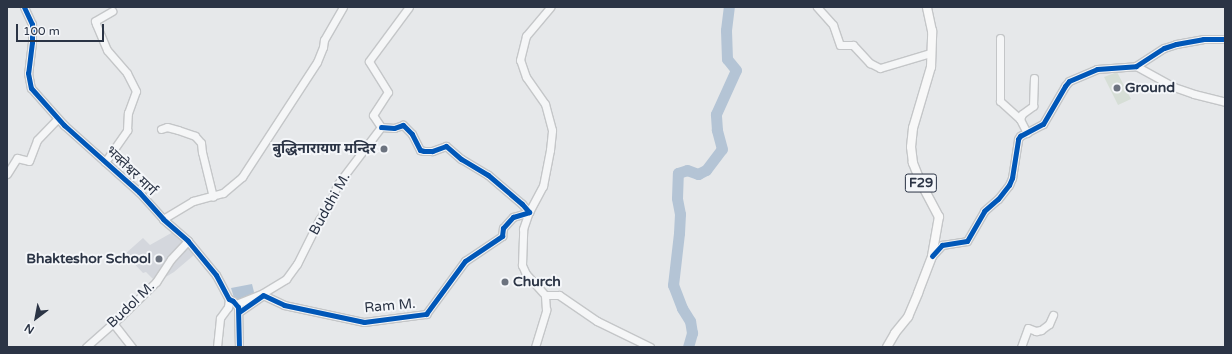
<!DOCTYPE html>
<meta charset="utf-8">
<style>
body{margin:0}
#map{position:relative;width:1232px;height:354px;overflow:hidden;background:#e6e8ea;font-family:"Varela Round","Noto Sans Devanagari",sans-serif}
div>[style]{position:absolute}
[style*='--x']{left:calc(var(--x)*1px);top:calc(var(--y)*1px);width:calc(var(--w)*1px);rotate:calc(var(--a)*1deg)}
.built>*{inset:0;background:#d4d7dd}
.green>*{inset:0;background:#d6ded6}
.water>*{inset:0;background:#b4c4d5}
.river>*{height:11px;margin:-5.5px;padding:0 5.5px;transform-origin:5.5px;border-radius:5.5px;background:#b4c4d5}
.roads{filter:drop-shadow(1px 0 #c4c6c8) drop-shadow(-1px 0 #c4c6c8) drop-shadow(0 1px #c4c6c8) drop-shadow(0 -1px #c4c6c8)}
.minor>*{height:7px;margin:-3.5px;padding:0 3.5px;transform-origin:3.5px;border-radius:3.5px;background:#f5f6f7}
.major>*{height:8px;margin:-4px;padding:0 4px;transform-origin:4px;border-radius:4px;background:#f8f8f8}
.cycleway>*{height:5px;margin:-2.5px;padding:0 2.5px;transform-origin:2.5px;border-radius:2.5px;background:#0057b8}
.dots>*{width:11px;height:11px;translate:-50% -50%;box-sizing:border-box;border:2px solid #f4f6f9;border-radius:50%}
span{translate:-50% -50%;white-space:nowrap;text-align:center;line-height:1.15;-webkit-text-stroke:4px #f4f6f9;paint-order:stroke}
.shield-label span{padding:1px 3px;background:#f4f6f9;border:1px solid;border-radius:3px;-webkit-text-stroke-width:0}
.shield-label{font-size:13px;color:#2b3445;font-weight:700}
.poi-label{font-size:14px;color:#2b3445;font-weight:700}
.left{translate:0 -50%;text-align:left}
.right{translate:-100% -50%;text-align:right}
.street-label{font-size:14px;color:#2b3445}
.frame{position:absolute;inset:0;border:8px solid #2b3445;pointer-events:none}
.north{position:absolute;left:16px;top:298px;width:40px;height:40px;-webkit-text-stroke:3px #f4f6f9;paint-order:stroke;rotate:212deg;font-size:11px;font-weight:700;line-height:16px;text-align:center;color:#2b3445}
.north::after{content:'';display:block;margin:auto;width:14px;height:18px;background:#2b3445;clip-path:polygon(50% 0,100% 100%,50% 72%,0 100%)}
.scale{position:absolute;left:16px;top:24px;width:88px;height:18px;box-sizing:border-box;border:2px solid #2b3445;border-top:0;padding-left:5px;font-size:12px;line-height:14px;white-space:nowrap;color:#2b3445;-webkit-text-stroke:3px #f4f6f9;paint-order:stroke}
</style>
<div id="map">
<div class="built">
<div style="clip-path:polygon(173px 232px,186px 243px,194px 255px,174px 272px,164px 278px,155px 281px,146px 272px,143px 273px,125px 254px,143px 238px,150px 245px)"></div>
</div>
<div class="green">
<div style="clip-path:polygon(1117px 72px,1131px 99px,1118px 105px,1104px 77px)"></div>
</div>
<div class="water">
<div style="clip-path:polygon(252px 284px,254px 292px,253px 296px,235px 301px,231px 288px)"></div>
</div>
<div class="river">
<div style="--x:688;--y:347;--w:15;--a:-74"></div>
<div style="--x:692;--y:333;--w:12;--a:-99"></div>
<div style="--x:690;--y:321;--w:15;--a:-122"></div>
<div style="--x:682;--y:308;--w:25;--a:-111"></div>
<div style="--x:673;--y:285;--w:52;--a:-83.4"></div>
<div style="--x:679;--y:233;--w:19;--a:-87"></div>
<div style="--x:680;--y:214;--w:16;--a:-101"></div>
<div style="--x:677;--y:198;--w:25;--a:-88"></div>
<div style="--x:678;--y:173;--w:9;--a:-18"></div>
<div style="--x:687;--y:170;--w:12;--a:20"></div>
<div style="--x:698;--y:174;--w:9;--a:-27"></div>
<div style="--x:706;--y:170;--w:26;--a:-53"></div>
<div style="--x:722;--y:149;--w:20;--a:-105"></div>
<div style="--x:717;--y:130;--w:16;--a:-94"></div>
<div style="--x:716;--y:114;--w:48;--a:-65.6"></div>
<div style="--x:736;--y:70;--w:14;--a:-129"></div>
<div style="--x:727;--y:59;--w:29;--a:-92"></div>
<div style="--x:726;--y:30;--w:23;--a:-83"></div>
</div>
<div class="roads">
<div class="minor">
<div style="--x:24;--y:7;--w:19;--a:65"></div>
<div style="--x:32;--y:24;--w:18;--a:90"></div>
<div style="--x:32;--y:42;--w:31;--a:97"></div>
<div style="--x:28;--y:73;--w:15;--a:79"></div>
<div style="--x:31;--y:88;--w:50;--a:48.3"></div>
<div style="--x:64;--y:125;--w:101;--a:41.8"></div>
<div style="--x:139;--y:192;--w:36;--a:48"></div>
<div style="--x:163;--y:219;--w:33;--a:41"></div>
<div style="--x:188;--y:241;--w:44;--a:50.5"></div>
<div style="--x:216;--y:275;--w:27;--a:62"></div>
<div style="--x:229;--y:299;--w:4;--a:27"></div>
<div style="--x:233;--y:301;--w:8;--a:50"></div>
<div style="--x:238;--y:307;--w:40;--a:88.6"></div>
<div style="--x:817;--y:7;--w:24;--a:48"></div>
<div style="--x:833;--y:25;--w:21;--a:71"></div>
<div style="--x:840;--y:45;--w:13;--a:0"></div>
<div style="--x:853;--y:45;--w:25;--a:47"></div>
<div style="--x:870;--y:63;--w:11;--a:27"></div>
<div style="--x:880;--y:68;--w:52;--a:-16.7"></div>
<div style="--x:1000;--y:38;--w:63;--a:90"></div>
<div style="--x:1000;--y:101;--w:27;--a:42"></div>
<div style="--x:1136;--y:66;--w:43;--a:28.9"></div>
<div style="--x:1174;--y:87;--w:21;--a:19"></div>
<div style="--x:1194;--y:94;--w:32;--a:14"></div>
<div style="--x:161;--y:129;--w:6;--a:-18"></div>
<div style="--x:167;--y:127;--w:11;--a:15"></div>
<div style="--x:178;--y:130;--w:18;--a:19"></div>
<div style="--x:195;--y:136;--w:9;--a:49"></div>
<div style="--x:201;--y:143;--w:9;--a:84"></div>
<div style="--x:202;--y:152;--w:46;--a:76.3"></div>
<div style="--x:1027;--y:133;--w:16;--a:-117"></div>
<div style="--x:1020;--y:119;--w:5;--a:-68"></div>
<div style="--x:1022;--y:114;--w:14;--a:-36"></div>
<div style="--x:1033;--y:106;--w:28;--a:-88"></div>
<div style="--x:105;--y:162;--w:39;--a:-55"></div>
<div style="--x:127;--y:130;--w:17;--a:-87"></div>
<div style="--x:128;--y:113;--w:23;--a:-70"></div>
<div style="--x:136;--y:91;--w:20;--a:-117"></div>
<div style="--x:127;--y:73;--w:30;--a:-131"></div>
<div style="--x:107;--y:50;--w:28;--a:-113"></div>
<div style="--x:96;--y:24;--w:3;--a:-108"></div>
<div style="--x:95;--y:21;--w:20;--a:-30"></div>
<div style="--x:7;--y:174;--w:19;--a:-58"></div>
<div style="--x:17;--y:158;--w:12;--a:14"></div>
<div style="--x:29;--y:161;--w:22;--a:-69"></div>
<div style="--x:37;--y:140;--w:30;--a:-46"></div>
<div style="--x:163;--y:219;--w:35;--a:-31"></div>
<div style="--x:193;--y:201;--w:31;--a:-15"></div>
<div style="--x:223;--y:193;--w:25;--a:-40"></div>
<div style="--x:242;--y:177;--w:137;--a:-56.9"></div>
<div style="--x:317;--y:62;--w:16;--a:-68"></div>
<div style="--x:323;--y:47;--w:7;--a:-82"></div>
<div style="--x:324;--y:40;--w:38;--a:-60"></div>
<div style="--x:932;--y:256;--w:15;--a:-48"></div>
<div style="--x:942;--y:245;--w:25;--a:-9"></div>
<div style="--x:967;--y:241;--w:34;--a:-60"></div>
<div style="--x:984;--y:211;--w:18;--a:-41"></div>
<div style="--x:998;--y:199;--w:18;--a:-52"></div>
<div style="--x:1009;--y:185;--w:8;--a:-67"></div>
<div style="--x:1012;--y:178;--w:39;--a:-81"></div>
<div style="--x:1018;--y:139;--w:4;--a:-56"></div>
<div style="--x:1020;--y:136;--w:26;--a:-28"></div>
<div style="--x:1043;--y:124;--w:44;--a:-59.9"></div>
<div style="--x:1065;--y:86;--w:6;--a:-51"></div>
<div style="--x:1069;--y:81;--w:30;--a:-23"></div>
<div style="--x:1097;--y:69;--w:39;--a:-4"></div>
<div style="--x:1136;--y:66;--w:33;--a:-33"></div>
<div style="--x:1164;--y:48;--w:13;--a:-18"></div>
<div style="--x:1176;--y:44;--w:27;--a:-10"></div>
<div style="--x:1203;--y:39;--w:20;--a:0"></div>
<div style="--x:545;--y:295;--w:14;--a:0"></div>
<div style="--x:559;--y:295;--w:46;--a:34.4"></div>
<div style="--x:597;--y:321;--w:59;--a:26.1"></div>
<div style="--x:236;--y:304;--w:29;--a:-22"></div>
<div style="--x:263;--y:293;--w:27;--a:-31"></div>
<div style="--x:286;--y:279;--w:19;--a:-54"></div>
<div style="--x:297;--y:264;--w:49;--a:-63.4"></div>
<div style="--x:319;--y:220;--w:18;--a:-56"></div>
<div style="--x:329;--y:205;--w:22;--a:-68"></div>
<div style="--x:337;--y:185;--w:73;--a:-52.8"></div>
<div style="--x:381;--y:127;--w:14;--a:-124"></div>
<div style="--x:373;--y:115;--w:27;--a:-57"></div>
<div style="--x:388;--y:92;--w:36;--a:-122"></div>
<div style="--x:369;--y:61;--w:67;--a:-53.5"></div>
<div style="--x:239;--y:312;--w:29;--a:-35"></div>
<div style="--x:263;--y:295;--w:23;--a:25"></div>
<div style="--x:284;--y:305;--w:82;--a:12"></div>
<div style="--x:364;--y:322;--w:63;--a:-7.4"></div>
<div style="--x:426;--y:314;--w:66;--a:-53.7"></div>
<div style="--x:465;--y:261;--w:45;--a:-34"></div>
<div style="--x:502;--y:236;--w:8;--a:-83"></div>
<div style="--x:503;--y:228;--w:15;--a:-48"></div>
<div style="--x:513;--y:217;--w:17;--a:-17"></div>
<div style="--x:529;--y:212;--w:11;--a:-131"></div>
<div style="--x:522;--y:204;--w:45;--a:-139.5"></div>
<div style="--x:488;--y:175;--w:31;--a:-149"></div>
<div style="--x:461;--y:159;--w:20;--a:-139"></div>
<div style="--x:446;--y:146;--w:15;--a:160"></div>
<div style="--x:432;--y:151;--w:8;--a:180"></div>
<div style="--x:424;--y:151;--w:4;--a:-166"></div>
<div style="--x:420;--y:150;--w:18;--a:-117"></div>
<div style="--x:412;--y:134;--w:13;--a:-135"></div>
<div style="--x:403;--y:125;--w:9;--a:162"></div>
<div style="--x:394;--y:128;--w:13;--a:-176"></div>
<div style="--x:113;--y:323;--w:31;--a:52"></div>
<div style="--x:86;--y:347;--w:47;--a:-41.5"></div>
<div style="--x:121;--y:316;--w:49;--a:-44.2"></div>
<div style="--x:156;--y:282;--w:27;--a:-57"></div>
<div style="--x:171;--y:259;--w:25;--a:-47"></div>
<div style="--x:217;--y:347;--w:29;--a:-84"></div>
<div style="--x:220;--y:318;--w:14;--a:-54"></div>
<div style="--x:228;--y:307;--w:8;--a:-83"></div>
<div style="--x:535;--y:347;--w:39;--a:-73"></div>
<div style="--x:546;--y:310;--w:15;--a:-94"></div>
<div style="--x:545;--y:295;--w:28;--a:-132"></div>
<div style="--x:526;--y:274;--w:10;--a:-114"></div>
<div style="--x:522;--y:265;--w:36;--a:-88"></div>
<div style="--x:523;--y:229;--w:18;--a:-71"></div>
<div style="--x:529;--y:212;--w:30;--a:-62"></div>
<div style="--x:543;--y:186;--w:37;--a:-79"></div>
<div style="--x:550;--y:150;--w:20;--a:-84"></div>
<div style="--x:552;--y:130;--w:27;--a:-105"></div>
<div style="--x:545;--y:104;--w:33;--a:-125"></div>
<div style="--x:526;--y:77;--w:18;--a:-109"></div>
<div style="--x:520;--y:60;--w:25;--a:-76"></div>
<div style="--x:526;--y:36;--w:38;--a:-50"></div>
<div style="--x:1021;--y:347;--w:20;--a:-70"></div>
<div style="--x:1028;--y:328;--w:9;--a:21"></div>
<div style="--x:1036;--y:331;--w:5;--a:-11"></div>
<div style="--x:1041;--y:330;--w:10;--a:-37"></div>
<div style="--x:1049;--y:324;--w:10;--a:-66"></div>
</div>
<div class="major">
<div style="--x:887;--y:347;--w:16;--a:-60"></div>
<div style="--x:895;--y:333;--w:21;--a:-51"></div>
<div style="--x:908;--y:317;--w:26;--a:-67"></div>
<div style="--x:918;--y:293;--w:40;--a:-69"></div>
<div style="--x:932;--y:256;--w:40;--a:-80"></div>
<div style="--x:939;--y:217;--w:38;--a:-118"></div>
<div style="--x:921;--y:183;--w:22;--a:-112"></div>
<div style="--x:913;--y:163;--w:16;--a:-97"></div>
<div style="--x:911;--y:147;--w:19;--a:-84"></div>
<div style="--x:913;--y:128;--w:64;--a:-73.6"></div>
<div style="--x:931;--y:67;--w:36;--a:-88"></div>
<div style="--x:932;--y:31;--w:25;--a:-102"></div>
</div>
</div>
<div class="cycleway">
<div style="--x:24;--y:7;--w:19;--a:65"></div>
<div style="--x:32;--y:24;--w:18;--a:90"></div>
<div style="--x:32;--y:42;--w:31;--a:97"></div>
<div style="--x:28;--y:73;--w:15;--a:79"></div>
<div style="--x:31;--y:88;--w:50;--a:48.3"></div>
<div style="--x:64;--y:125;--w:101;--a:41.8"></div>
<div style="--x:139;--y:192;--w:36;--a:48"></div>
<div style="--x:163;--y:219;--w:33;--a:41"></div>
<div style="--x:188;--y:241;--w:44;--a:50.5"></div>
<div style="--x:216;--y:275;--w:27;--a:62"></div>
<div style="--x:229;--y:299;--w:4;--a:27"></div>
<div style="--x:233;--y:301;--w:8;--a:50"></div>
<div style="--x:238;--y:307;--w:40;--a:88.6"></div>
<div style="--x:932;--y:256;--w:15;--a:-48"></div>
<div style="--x:942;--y:245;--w:25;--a:-9"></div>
<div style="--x:967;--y:241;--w:34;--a:-60"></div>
<div style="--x:984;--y:211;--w:18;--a:-41"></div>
<div style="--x:998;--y:199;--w:18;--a:-52"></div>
<div style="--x:1009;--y:185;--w:8;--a:-67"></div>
<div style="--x:1012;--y:178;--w:39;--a:-81"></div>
<div style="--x:1018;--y:139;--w:4;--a:-56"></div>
<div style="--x:1020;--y:136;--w:26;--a:-28"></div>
<div style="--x:1043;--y:124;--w:44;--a:-59.9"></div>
<div style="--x:1065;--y:86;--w:6;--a:-51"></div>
<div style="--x:1069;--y:81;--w:30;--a:-23"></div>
<div style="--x:1097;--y:69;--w:39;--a:-4"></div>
<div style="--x:1136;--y:66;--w:33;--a:-33"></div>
<div style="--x:1164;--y:48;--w:13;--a:-18"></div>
<div style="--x:1176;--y:44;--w:27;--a:-10"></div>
<div style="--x:1203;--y:39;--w:20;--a:0"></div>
<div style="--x:239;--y:312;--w:29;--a:-35"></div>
<div style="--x:263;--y:295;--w:23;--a:25"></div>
<div style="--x:284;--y:305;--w:82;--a:12"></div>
<div style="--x:364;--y:322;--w:63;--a:-7.4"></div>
<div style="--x:426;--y:314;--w:66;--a:-53.7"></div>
<div style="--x:465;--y:261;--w:45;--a:-34"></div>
<div style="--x:502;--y:236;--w:8;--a:-83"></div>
<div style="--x:503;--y:228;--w:15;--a:-48"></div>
<div style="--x:513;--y:217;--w:17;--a:-17"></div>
<div style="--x:529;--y:212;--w:11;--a:-131"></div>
<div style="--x:522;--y:204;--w:45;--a:-139.5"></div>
<div style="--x:488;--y:175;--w:31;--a:-149"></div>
<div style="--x:461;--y:159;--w:20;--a:-139"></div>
<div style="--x:446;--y:146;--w:15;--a:160"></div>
<div style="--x:432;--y:151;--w:8;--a:180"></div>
<div style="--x:424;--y:151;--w:4;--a:-166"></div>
<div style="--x:420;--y:150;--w:18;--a:-117"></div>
<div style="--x:412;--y:134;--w:13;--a:-135"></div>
<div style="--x:403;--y:125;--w:9;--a:162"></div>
<div style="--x:394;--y:128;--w:13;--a:-176"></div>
</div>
<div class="dots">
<div style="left:1117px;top:88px;background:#6c737f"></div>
<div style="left:384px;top:149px;background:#6c737f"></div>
<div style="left:159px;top:259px;background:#6c737f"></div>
<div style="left:505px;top:282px;background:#6c737f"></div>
</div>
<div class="shield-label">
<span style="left:921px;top:183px">F29</span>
</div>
<div class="poi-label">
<span class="left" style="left:1125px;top:88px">Ground</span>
<span class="right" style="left:376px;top:149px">बुद्धिनारायण मन्दिर</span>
<span class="right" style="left:151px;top:259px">Bhakteshor School</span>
<span class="left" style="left:513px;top:282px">Church</span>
</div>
<div class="street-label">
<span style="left:131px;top:171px;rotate:44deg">भक्तेश्वर मार्ग</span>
<span style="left:330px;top:204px;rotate:-61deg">Buddhi M.</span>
<span style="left:131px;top:305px;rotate:-44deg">Budol M.</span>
<span style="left:390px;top:306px;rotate:-5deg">Ram M.</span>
</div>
<div class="frame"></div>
<div class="north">N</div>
<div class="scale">100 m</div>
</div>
